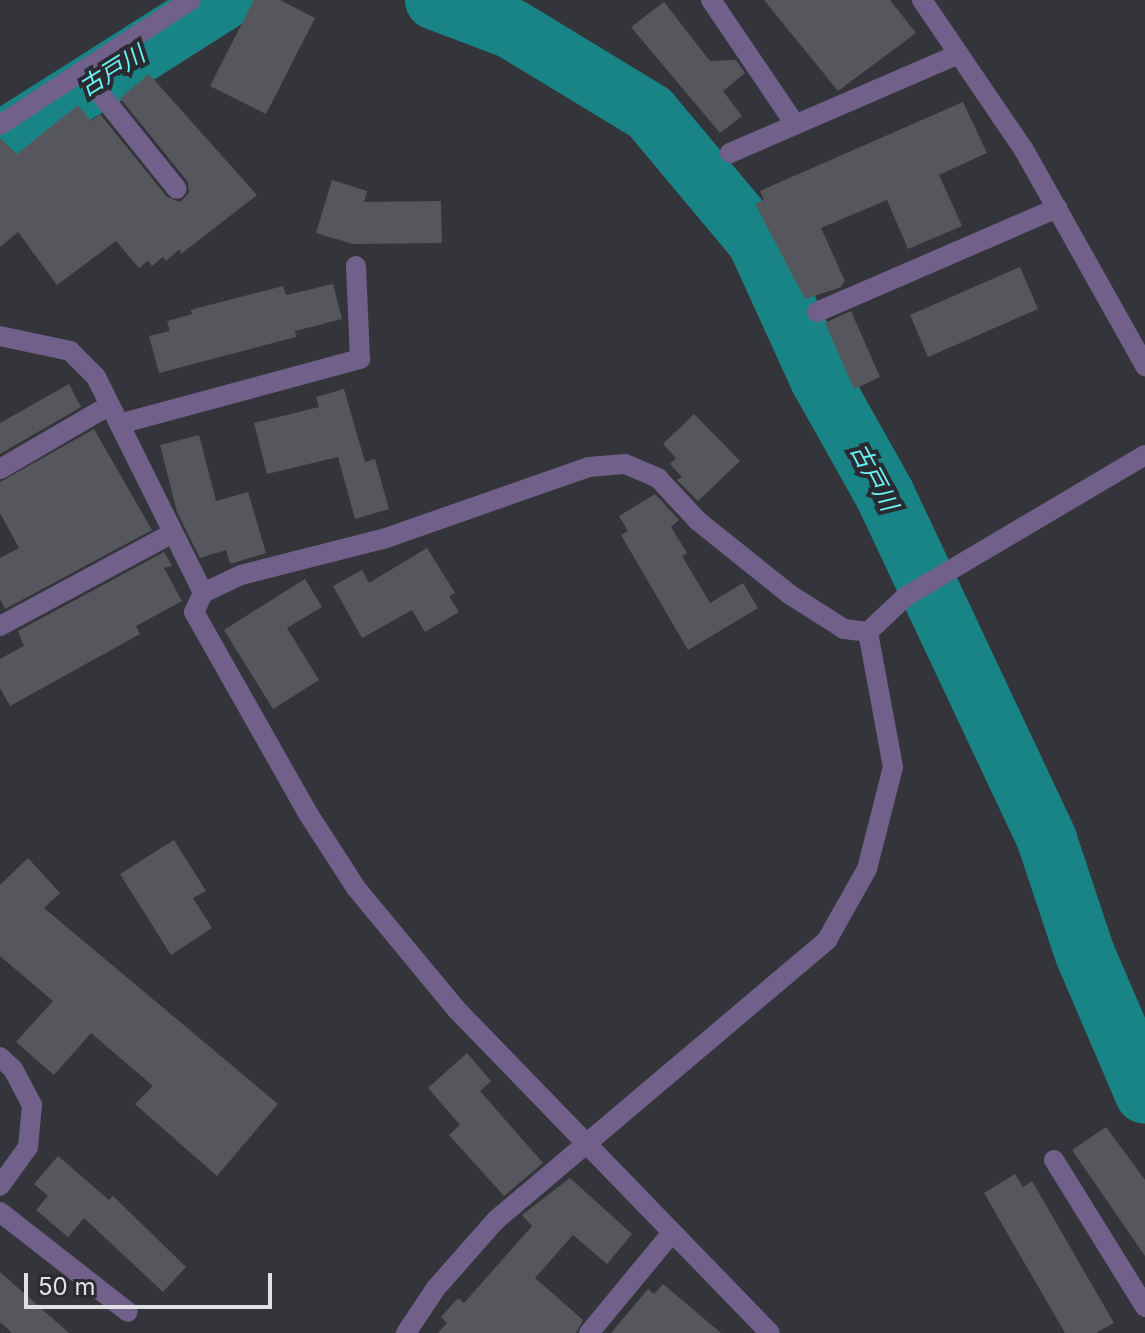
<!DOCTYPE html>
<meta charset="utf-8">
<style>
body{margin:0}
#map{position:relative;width:1145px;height:1333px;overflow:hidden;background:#34353a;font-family:Inter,"Noto Sans JP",sans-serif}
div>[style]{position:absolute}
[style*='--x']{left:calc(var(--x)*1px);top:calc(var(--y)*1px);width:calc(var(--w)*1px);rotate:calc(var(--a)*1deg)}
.river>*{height:60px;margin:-30px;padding:0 30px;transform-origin:30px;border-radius:30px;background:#198485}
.building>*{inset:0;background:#56575d}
.minor>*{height:20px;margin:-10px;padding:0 10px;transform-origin:10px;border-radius:10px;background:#70608a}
span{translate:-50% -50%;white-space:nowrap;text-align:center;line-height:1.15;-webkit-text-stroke:8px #2a2b30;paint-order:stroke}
.water-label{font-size:24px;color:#6af4f5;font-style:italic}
.scale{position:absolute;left:24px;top:1273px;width:248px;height:36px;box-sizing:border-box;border:4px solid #e0e1e4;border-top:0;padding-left:10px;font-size:24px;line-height:28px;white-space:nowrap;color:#e0e1e4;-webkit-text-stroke:6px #2a2b30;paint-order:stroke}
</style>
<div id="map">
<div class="river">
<div style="--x:435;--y:0;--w:82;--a:20.6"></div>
<div style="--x:512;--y:29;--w:162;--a:31.3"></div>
<div style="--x:650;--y:113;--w:167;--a:50.1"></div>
<div style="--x:757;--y:241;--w:152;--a:65.5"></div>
<div style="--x:820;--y:379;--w:133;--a:60.7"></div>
<div style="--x:885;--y:495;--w:381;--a:64.8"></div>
<div style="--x:1047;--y:840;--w:120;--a:71.6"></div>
<div style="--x:1085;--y:954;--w:152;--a:66.8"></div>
<div style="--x:0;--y:142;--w:265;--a:-32.4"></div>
</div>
<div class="building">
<div style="clip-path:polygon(254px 0,280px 0,315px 18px,266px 114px,210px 86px)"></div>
<div style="clip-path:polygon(764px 0,890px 0,916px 33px,838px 91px)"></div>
<div style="clip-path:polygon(664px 2px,710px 61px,736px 60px,745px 73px,723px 91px,742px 116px,720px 133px,631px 27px)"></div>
<div style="clip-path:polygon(149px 74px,257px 195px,181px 254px,180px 249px,166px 261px,163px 257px,152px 266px,148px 261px,139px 268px,116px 241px,57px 285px,18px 232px,0 247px,0 138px,17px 154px,78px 105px,91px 121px,100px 114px,167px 197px,180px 202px,189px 193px,188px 182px,120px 98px)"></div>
<div style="clip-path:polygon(963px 102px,987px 153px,939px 175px,962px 226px,908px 249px,887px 200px,821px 228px,845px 281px,841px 287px,805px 299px,755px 204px,764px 200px,760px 191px)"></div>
<div style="clip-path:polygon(332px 180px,367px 191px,364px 202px,441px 201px,442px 243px,353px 244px,316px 233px)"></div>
<div style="clip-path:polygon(1020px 267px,1038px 309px,928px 357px,910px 315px)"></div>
<div style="clip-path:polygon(333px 284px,342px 319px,295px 331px,296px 337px,159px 373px,149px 336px,170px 331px,167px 321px,193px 314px,190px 310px,283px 286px,286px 295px)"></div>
<div style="clip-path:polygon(851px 311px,880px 377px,854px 389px,825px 323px)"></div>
<div style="clip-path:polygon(69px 384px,81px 407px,0 454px,0 423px)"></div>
<div style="clip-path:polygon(344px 389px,365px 462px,375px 459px,389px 509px,355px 519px,338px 457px,267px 474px,254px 423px,319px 407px,316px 397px)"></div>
<div style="clip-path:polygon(694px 414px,740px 461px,698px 501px,677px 480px,682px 477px,670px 464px,676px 458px,663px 444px)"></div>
<div style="clip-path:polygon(94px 429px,152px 530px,5px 609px,0 599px,0 558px,19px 548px,0 513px,0 482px)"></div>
<div style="clip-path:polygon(199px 435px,216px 501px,248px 492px,266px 553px,230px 564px,226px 550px,200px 558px,177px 512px,160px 445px)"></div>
<div style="clip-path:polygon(655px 494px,679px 520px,671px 527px,687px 553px,682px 556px,710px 603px,743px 583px,758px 608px,688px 650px,621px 535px,628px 531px,619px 516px)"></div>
<div style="clip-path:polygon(427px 548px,455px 593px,449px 596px,459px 612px,425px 632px,412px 610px,362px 638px,333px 586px,362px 570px,369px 583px)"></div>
<div style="clip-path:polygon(164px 552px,172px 566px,164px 568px,182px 601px,136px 626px,140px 634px,10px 706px,0 688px,0 659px,24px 646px,18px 631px)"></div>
<div style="clip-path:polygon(305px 579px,322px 607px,287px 628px,319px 680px,273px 709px,224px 630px)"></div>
<div style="clip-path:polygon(174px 840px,206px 891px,193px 898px,212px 928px,171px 955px,120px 874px)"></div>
<div style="clip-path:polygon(28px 858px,60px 893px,44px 908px,278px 1104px,217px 1176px,135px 1104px,153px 1086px,91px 1033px,54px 1075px,16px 1042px,53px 1001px,0 956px,0 885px)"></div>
<div style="clip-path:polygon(467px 1053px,491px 1081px,480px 1091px,543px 1163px,504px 1196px,449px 1135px,460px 1125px,428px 1088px)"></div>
<div style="clip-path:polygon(1106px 1127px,1145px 1180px,1145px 1256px,1072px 1150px)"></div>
<div style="clip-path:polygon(58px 1156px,109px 1200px,113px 1196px,186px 1267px,163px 1292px,84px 1218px,68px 1237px,36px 1210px,48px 1196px,34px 1184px)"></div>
<div style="clip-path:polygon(1015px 1174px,1023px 1187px,1032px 1181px,1114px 1323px,1096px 1333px,1065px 1333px,984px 1193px)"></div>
<div style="clip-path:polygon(570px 1178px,632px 1234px,607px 1264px,573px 1235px,535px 1278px,583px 1320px,576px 1333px,438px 1333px,447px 1323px,441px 1317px,458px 1298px,464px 1303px,532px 1226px,522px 1215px)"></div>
<div style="clip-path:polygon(0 1272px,69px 1333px,12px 1333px,0 1322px)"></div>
<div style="clip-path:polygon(663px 1284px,721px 1333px,611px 1333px,648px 1289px,654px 1294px)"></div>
</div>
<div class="minor">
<div style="--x:711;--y:0;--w:150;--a:55.9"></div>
<div style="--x:922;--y:0;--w:181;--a:55.8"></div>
<div style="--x:1024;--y:150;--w:248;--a:60.7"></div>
<div style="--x:82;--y:71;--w:151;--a:51.2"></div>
<div style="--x:0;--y:125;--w:228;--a:-33.2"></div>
<div style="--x:730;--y:153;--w:249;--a:-23.4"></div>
<div style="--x:817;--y:312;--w:262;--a:-23.4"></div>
<div style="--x:0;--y:336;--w:72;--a:12.1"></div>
<div style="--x:70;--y:351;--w:37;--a:45"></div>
<div style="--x:96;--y:377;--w:241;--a:63.6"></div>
<div style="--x:203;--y:593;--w:21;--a:115"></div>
<div style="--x:194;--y:612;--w:233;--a:60.5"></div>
<div style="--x:309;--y:815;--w:87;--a:57.2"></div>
<div style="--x:356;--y:888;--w:157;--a:50.4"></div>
<div style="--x:456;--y:1009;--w:451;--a:45.9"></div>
<div style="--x:119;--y:424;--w:250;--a:-15.1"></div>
<div style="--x:360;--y:359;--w:93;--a:-92.5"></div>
<div style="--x:0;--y:469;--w:127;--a:-30.2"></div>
<div style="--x:203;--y:593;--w:42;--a:-25.3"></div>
<div style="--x:241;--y:575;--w:150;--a:-14.3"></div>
<div style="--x:386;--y:538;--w:215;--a:-19.3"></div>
<div style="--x:589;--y:467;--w:36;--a:-5"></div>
<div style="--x:625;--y:464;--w:36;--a:23"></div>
<div style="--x:658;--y:478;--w:59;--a:47.1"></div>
<div style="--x:698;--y:521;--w:117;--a:38.7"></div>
<div style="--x:789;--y:594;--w:65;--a:32.5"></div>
<div style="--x:844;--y:629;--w:24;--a:7"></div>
<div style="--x:0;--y:626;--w:196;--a:-28.3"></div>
<div style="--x:0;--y:1057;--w:18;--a:43"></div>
<div style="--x:13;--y:1069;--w:41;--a:62.2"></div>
<div style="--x:32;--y:1105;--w:42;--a:95.4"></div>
<div style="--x:28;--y:1147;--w:48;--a:125.7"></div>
<div style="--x:1054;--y:1160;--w:173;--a:58.2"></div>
<div style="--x:0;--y:1212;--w:162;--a:38"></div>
<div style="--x:406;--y:1333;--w:54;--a:-56.3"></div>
<div style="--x:436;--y:1288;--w:91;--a:-48.6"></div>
<div style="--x:496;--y:1220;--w:434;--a:-40.2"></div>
<div style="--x:827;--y:940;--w:81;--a:-60.6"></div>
<div style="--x:867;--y:869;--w:105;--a:-75.7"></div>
<div style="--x:893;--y:767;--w:137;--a:-100.5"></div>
<div style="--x:868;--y:632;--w:51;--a:-43.4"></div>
<div style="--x:905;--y:597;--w:279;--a:-30.6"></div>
<div style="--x:589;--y:1333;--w:127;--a:-50.4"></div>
</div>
<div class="water-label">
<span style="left:112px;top:71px;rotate:-32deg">古戸川</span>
<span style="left:874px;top:477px;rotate:62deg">古戸川</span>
</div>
<div class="scale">50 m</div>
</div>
